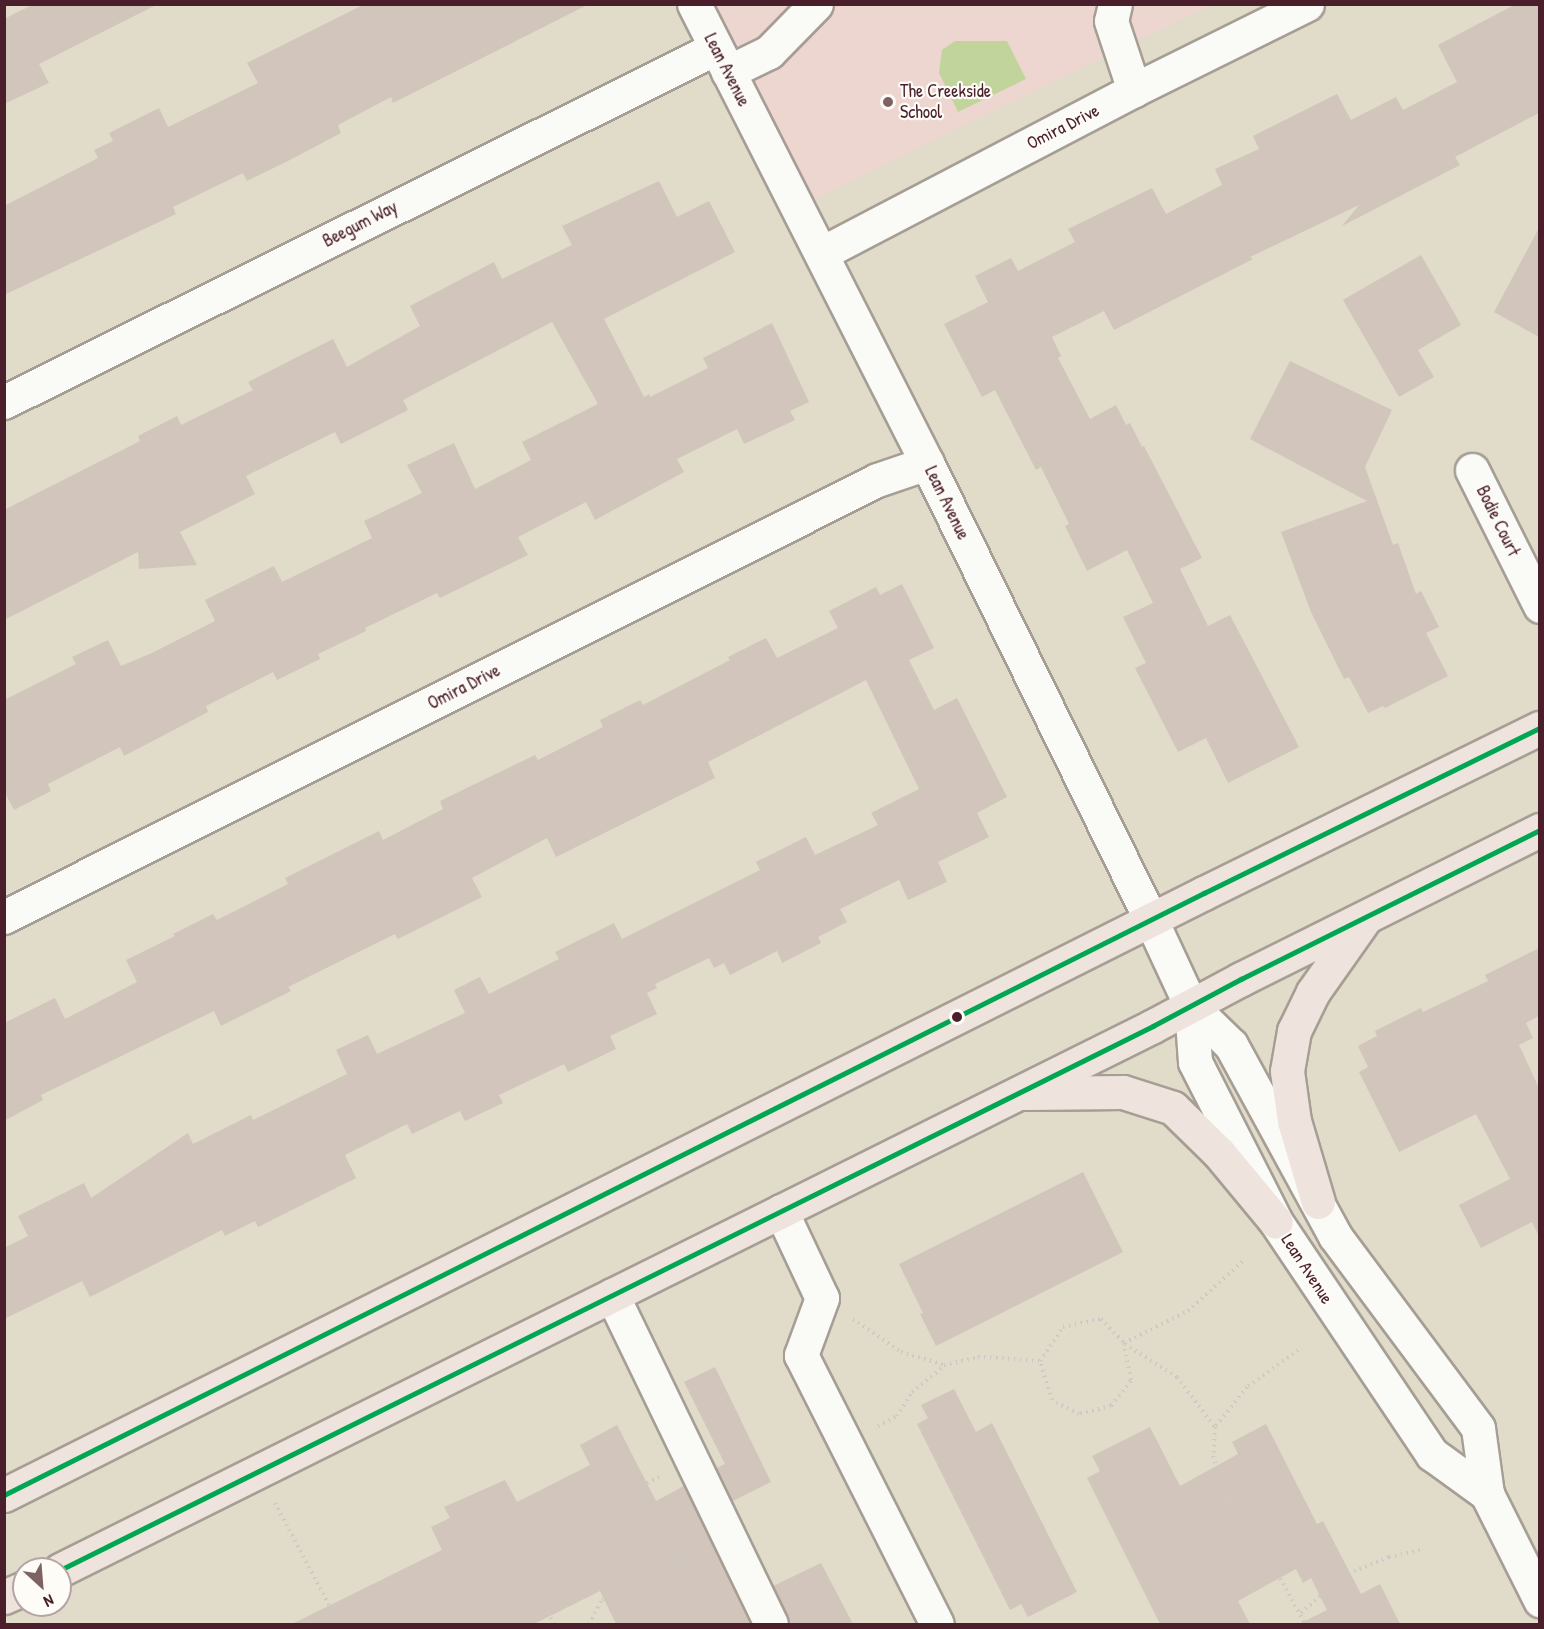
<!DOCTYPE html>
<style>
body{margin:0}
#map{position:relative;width:1544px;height:1629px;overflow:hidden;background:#e0dcc9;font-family:"Patrick Hand",sans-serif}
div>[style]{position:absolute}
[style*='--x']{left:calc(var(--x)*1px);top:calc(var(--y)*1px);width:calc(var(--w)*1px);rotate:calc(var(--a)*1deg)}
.built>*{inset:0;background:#edd5d0}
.green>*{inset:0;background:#c1d49c}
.building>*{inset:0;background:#d2c5bb}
.path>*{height:4px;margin-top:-2px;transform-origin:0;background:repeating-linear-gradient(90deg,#ccc8c5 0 1.5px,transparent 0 6px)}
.roads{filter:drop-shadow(2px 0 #a69e95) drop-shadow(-2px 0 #a69e95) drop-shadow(0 2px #a69e95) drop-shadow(0 -2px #a69e95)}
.minor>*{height:33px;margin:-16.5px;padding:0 16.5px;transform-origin:16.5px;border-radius:16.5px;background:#fafaf7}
.major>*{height:33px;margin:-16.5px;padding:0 16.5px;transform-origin:16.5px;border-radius:16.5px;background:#eee4dd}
.bus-1>*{height:4.5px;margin:-2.25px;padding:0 2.25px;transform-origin:2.25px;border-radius:2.25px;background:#00a651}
.dots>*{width:16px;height:16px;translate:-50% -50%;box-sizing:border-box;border:3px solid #fdfcf7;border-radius:50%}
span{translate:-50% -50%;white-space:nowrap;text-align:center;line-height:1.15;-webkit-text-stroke:4.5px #fdfcf7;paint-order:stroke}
.street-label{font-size:18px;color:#4a1f2b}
.poi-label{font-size:18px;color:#4a1f2b}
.left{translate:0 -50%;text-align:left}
.frame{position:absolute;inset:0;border:6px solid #4a1f2b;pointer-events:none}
.north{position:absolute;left:12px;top:1557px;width:60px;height:60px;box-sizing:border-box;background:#fdfcf7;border:2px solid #b5a4a5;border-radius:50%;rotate:154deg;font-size:16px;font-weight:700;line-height:24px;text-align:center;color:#4a1f2b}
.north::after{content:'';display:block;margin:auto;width:21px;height:27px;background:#7e6162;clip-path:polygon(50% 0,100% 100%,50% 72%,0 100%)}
</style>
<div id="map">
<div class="built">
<div style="clip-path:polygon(716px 5px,1211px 5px,812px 200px)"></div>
</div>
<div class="green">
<div style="clip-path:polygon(955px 41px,1007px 41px,1026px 79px,958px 112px,939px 73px,942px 50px)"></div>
</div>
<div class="building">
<div style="clip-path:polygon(34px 4px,158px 4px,39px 64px,49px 83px,4px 104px,4px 19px)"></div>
<div style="clip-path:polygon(365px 4px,589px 4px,393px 103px,391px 97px,338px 125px,341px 133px,286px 162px,247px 181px,243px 173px,173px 207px,176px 214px,4px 295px,4px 206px,98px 158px,94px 150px,113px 141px,109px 133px,159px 108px,168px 127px,258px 83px,247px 63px)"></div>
<div style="clip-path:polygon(1516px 4px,1539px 4px,1539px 113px,1455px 157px,1460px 165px,1342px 226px,1359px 205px,1250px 257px,1253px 259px,1114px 330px,1104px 311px,1052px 337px,1061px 356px,1058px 358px,1090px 419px,1116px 405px,1126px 425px,1130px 423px,1142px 447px,1144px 446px,1202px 558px,1180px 569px,1208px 626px,1230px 615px,1299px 747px,1228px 783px,1206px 738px,1178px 752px,1135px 668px,1146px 663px,1123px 617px,1153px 603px,1127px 550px,1087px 571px,1065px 526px,1069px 524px,1041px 467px,1036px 470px,995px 390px,982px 397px,944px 324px,988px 302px,975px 276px,1011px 258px,1018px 271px,1075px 242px,1068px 229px,1152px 188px,1166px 214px,1222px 185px,1215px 169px,1259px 149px,1253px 136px,1337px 94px,1351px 120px,1396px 97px,1403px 110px,1457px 82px,1438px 45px)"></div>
<div style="clip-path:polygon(659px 181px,677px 217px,709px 201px,735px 252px,604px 319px,644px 397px,649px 394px,650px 397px,708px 368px,703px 358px,772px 323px,809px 402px,790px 411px,795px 420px,744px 444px,737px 429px,677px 459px,684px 472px,595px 520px,586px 502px,518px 537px,528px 555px,440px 598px,437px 593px,365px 628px,366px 631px,318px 654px,320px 659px,277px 680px,273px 672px,206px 706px,208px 712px,124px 756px,120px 747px,48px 784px,51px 791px,14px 810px,4px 791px,4px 700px,76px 664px,72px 657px,108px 640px,121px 666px,152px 653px,215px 621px,205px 600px,274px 566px,282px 582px,372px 538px,364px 521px,422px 493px,407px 465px,454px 443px,475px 489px,531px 460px,522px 442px,598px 404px,552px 322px,403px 400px,408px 410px,341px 444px,335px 432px,246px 476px,255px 494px,180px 532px,197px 565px,139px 569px,138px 552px,4px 620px,4px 510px,140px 441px,138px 436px,177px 416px,181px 425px,253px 390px,248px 382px,333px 339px,347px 367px,420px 326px,410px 306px,494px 262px,502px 279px,572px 245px,562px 226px)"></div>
<div style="clip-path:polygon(1539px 228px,1539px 337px,1494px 312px)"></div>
<div style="clip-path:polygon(1421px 255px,1461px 325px,1418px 350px,1434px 377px,1399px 397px,1343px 300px)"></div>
<div style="clip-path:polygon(1290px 361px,1392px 410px,1365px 467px,1393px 545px,1398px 543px,1416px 594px,1421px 591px,1439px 627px,1426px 633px,1448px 676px,1385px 708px,1383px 706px,1368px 713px,1349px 677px,1344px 679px,1311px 612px,1281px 532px,1367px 501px,1250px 439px)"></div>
<div style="clip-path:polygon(902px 584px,934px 648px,909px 660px,934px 710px,957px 698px,1007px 797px,977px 813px,989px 837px,938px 862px,947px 882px,908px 900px,899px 880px,840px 909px,847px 922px,818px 937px,821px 943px,782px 963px,777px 951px,730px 975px,724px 963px,714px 968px,709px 958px,655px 984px,657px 988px,647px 993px,657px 1014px,610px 1036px,616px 1049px,568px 1072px,564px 1064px,499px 1095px,503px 1103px,465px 1121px,460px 1111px,412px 1134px,407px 1124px,345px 1155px,356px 1178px,258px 1227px,255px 1221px,225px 1236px,222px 1230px,90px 1297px,82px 1281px,4px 1319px,4px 1248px,28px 1236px,18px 1216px,84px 1183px,91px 1198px,188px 1133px,193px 1144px,251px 1115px,253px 1120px,347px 1074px,336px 1050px,368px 1035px,377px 1054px,465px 1013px,454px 990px,480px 977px,489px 994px,559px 959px,555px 952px,614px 923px,622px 939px,760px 870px,756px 862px,806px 837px,815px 855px,878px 825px,871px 813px,919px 789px,866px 680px,708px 762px,715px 778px,556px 857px,547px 838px,472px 878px,482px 897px,398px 939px,395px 934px,288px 987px,291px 991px,221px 1026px,214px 1011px,41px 1095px,43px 1100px,4px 1121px,4px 1023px,55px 998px,65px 1019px,137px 982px,126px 960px,175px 936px,173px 934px,213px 914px,217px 920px,288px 884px,285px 878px,379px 831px,383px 840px,443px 809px,440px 801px,535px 755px,538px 760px,603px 727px,600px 720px,640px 700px,643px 705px,730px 660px,728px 657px,766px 638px,777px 658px,838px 628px,829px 611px,876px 587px,880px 595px)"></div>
<div style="clip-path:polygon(1539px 948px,1539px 1016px,1526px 1023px,1533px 1038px,1519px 1045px,1539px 1088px,1539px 1236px,1532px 1222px,1481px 1248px,1459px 1205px,1510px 1179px,1476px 1114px,1399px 1152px,1359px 1072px,1368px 1067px,1358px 1046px,1377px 1036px,1375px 1031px,1421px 1008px,1423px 1012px,1488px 981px,1485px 975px)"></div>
<div style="clip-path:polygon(1083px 1172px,1123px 1252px,936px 1346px,920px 1314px,923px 1313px,899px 1264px)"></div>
<div style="clip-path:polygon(715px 1367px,771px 1482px,733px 1501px,717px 1468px,725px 1464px,684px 1382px)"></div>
<div style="clip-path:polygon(954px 1389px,976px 1432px,992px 1423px,1077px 1592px,1028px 1617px,1021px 1604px,1010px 1610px,917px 1424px,928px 1418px,921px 1405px)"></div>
<div style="clip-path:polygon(1266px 1424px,1317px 1524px,1323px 1521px,1361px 1594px,1380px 1584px,1400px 1624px,1299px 1624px,1327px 1610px,1311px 1578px,1303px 1583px,1296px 1569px,1238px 1601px,1250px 1624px,1160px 1624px,1087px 1478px,1100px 1471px,1092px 1456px,1150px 1427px,1180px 1486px,1238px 1454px,1232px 1442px)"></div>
<div style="clip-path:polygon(617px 1425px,656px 1501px,684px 1486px,750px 1624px,616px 1624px,600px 1591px,534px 1624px,292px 1624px,442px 1550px,431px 1527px,450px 1518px,444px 1507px,505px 1480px,517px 1502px,590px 1465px,580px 1445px)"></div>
<div style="clip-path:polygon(821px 1563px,853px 1624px,790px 1624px,773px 1586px)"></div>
</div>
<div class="path">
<div style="--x:853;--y:1319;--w:58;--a:34.5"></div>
<div style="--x:901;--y:1352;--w:45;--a:16.8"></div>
<div style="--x:944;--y:1365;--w:35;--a:-13"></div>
<div style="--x:978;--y:1357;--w:62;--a:3.7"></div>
<div style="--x:1124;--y:1343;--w:39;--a:80"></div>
<div style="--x:1131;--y:1381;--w:32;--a:129"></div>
<div style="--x:1111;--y:1406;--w:33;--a:166"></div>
<div style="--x:1079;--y:1414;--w:30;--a:-153"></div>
<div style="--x:1052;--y:1400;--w:41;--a:-107.1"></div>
<div style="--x:1040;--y:1361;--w:41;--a:-55.9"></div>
<div style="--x:1063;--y:1327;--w:39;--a:-12"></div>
<div style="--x:1101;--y:1319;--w:33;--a:46"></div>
<div style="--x:1124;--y:1343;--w:72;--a:-26.6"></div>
<div style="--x:1188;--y:1311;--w:74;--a:-42.3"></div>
<div style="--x:1125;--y:1344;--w:62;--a:32.4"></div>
<div style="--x:1177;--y:1377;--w:63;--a:52.8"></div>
<div style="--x:1298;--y:1350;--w:63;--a:144"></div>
<div style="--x:1247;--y:1387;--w:51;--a:128.7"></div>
<div style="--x:1215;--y:1427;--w:29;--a:94"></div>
<div style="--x:1213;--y:1456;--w:49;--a:72.3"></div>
<div style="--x:1228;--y:1503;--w:62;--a:52.2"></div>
<div style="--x:1266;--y:1552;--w:82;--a:61.6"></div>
<div style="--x:878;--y:1426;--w:21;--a:-28"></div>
<div style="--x:897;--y:1416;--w:28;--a:-58"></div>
<div style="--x:912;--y:1392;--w:41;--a:-39.1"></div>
<div style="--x:659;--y:1477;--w:22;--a:153"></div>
<div style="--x:639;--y:1487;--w:85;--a:64.3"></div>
<div style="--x:275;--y:1503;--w:137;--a:62.1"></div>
<div style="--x:479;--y:1577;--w:45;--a:-23.7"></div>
<div style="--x:520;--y:1559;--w:73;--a:62.4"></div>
<div style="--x:1301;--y:1613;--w:56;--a:-41.4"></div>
<div style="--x:1343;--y:1576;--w:50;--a:-22.4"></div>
<div style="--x:1389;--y:1557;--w:33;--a:-12"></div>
<div style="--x:589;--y:1624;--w:27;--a:-62"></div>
<div style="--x:602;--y:1600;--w:107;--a:-26.1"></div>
</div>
<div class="roads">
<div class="minor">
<div style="--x:694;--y:4;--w:515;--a:63.09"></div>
<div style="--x:927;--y:463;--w:509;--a:63.89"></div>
<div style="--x:1151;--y:920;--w:95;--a:65.1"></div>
<div style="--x:1191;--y:1006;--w:56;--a:85.9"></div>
<div style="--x:1195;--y:1062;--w:179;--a:63.1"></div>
<div style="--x:1276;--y:1222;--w:280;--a:56.1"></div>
<div style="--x:1432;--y:1454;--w:68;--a:36"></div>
<div style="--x:1115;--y:4;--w:17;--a:103"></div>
<div style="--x:1111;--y:21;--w:73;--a:71.6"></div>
<div style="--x:728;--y:72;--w:46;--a:-26"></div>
<div style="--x:769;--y:52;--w:67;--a:-45.6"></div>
<div style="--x:822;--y:253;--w:352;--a:-27.6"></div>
<div style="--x:1134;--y:90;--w:193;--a:-26.4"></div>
<div style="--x:4;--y:402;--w:795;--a:-26.44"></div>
<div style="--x:1472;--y:470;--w:152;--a:63.4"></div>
<div style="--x:4;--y:917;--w:976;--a:-26.59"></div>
<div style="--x:877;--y:480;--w:53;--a:-18.8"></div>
<div style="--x:1191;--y:1006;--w:56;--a:44.3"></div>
<div style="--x:1231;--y:1045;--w:217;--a:61.4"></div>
<div style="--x:1335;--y:1236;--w:239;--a:53.3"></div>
<div style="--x:1478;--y:1428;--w:67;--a:82.2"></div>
<div style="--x:1487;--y:1494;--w:119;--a:63.4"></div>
<div style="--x:781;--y:1211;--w:96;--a:64.8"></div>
<div style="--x:822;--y:1298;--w:61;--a:110.2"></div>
<div style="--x:801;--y:1355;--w:301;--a:63.2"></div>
<div style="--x:612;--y:1295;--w:365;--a:64.2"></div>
</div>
<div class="major">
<div style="--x:1025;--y:1093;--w:98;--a:-0.6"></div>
<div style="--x:1123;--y:1092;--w:52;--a:17.7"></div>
<div style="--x:1173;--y:1108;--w:64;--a:44.4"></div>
<div style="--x:1219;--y:1153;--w:89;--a:50.4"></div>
<div style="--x:1318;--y:1202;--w:84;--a:-106.5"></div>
<div style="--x:1294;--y:1121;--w:50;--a:-98"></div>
<div style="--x:1287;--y:1071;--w:41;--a:-80.1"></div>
<div style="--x:1294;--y:1031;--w:43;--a:-64"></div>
<div style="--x:1313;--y:992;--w:87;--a:-54.8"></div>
<div style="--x:4;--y:1495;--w:1343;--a:-26.64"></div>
<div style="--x:1204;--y:893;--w:374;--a:-26.2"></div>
<div style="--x:60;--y:1570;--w:1221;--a:-26.46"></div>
<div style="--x:1153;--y:1026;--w:100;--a:-28.1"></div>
<div style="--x:1241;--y:979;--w:334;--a:-26.5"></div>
<div style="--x:4;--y:1597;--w:22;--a:-24"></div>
</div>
</div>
<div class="bus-1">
<div style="--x:4;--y:1495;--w:1343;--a:-26.64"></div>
<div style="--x:1204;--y:893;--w:374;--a:-26.2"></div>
<div style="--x:60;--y:1570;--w:1221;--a:-26.46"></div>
<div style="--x:1153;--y:1026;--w:100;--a:-28.1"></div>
<div style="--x:1241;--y:979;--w:334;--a:-26.5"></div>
</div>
<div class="dots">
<div style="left:888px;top:102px;background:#7e6162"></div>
<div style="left:957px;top:1017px;background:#4a1f2b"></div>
</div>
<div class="street-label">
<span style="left:727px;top:70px;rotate:63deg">Lean Avenue</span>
<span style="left:1063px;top:127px;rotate:-27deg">Omira Drive</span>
<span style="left:360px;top:224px;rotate:-27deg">Beegum Way</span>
<span style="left:947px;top:503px;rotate:64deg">Lean Avenue</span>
<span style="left:1498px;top:521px;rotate:64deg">Bodie Court</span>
<span style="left:464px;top:687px;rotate:-27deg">Omira Drive</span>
<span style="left:1307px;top:1269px;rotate:57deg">Lean Avenue</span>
</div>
<div class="poi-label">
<span class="left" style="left:900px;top:102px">The Creekside<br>School</span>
</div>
<div class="frame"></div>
<div class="north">N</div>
</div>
